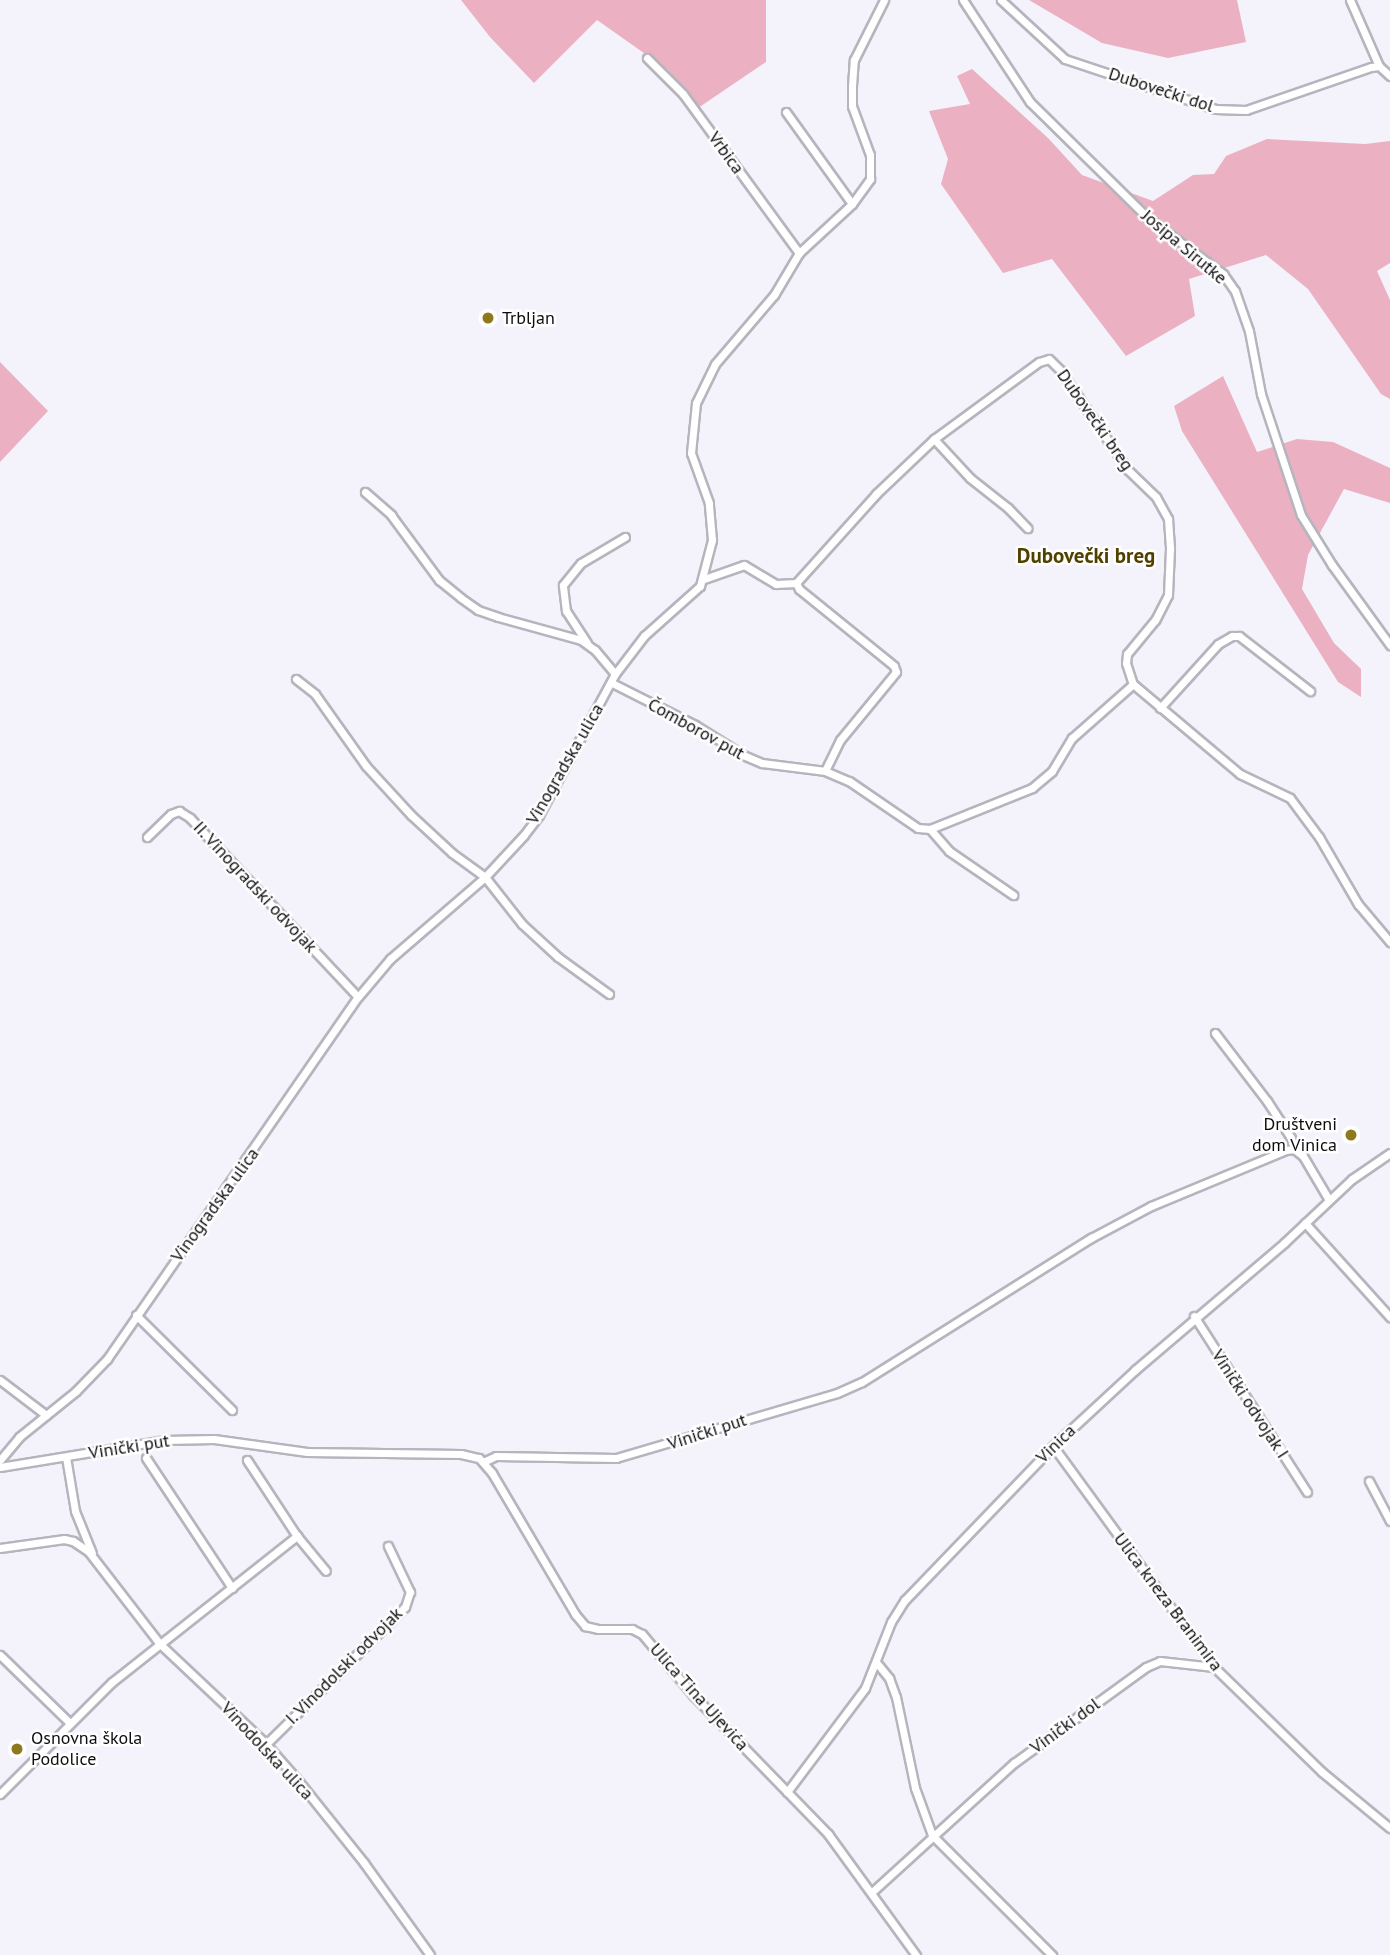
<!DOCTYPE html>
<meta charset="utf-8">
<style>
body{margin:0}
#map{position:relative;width:1390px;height:1955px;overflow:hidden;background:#f4f2fb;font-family:"PT Sans",sans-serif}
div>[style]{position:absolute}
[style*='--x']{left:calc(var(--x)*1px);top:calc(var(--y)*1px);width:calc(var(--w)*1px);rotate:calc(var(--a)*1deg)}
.forest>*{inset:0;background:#ebb1c2}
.roads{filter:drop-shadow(2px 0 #b6b4bd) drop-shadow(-2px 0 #b6b4bd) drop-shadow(0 2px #b6b4bd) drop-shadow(0 -2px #b6b4bd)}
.street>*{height:7px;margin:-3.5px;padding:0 3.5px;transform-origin:3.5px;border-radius:3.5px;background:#fff}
.dots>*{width:19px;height:19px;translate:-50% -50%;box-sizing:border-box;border:4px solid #fff;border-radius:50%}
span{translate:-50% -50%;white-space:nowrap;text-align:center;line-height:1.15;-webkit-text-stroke:5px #fff;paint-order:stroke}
.street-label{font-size:18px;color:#0d0d10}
.poi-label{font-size:18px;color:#0d0d10}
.left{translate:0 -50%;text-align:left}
.right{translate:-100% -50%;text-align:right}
.quarter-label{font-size:21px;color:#504100;font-weight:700}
</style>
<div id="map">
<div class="forest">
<div style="clip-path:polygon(461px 0,766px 0,766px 62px,698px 108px,668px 70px,597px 20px,534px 83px,490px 37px)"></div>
<div style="clip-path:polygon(1029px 0,1237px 0,1246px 42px,1168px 58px,1102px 43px)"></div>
<div style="clip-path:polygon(972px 69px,1048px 138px,1082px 175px,1153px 201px,1193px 175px,1214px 174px,1226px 156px,1267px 139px,1365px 144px,1390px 141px,1390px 263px,1377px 271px,1390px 300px,1390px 399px,1381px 394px,1308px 289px,1266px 255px,1189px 279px,1195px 316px,1126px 356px,1052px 259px,1003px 273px,941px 184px,948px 159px,929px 111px,970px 104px,957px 76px)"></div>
<div style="clip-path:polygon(0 362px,48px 411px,0 462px)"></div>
<div style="clip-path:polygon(1223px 376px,1257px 452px,1297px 439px,1333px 442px,1390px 468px,1390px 503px,1344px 489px,1308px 555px,1302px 589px,1334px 643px,1361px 669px,1361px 697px,1338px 682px,1182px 431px,1174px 406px)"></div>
</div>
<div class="roads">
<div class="street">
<div style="--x:963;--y:0;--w:122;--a:56.7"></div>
<div style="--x:1030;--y:102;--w:165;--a:44.5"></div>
<div style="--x:1148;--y:218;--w:94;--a:36.7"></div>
<div style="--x:1223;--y:274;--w:21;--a:55"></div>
<div style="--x:1235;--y:291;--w:42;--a:70.7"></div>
<div style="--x:1249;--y:331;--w:64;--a:79.2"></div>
<div style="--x:1261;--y:394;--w:127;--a:71.7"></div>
<div style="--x:1301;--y:515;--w:59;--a:58.2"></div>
<div style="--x:1332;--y:565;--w:99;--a:54.1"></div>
<div style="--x:1001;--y:0;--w:87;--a:42.7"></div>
<div style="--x:1065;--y:59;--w:158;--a:18.4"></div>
<div style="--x:1215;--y:109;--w:31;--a:2"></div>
<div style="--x:1246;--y:110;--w:132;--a:-19"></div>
<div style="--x:1371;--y:67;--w:8;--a:-7"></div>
<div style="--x:1379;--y:66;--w:15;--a:42"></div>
<div style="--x:1350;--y:0;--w:72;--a:66.3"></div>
<div style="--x:647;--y:58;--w:51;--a:45"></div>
<div style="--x:683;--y:94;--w:197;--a:53.9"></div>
<div style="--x:786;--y:112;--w:113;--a:54.3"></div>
<div style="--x:934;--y:439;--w:53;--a:47.3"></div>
<div style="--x:970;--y:478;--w:48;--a:38.3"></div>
<div style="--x:1008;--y:508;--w:28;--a:46"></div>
<div style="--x:365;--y:492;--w:35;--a:41"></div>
<div style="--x:391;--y:515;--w:81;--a:53.6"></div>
<div style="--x:439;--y:580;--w:28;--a:39"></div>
<div style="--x:461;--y:598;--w:21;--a:35"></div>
<div style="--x:478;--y:610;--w:21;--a:19"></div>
<div style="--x:498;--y:617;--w:86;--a:15.5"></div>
<div style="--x:581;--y:640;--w:17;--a:36"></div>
<div style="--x:595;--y:650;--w:31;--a:50"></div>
<div style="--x:704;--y:579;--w:42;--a:-19.3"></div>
<div style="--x:744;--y:565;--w:37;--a:31"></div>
<div style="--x:776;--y:584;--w:20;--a:-3"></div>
<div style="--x:796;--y:583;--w:120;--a:-48"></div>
<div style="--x:876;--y:494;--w:80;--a:-43.5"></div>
<div style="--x:934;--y:439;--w:130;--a:-36.3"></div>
<div style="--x:1039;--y:362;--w:10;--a:-17"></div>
<div style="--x:1049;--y:359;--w:16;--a:45"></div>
<div style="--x:1060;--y:370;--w:121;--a:55.8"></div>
<div style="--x:1128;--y:470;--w:39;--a:44"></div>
<div style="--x:1156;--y:497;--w:25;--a:61"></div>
<div style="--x:1168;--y:519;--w:30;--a:86"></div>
<div style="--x:1170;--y:549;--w:46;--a:92.5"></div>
<div style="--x:1168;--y:595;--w:28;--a:117"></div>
<div style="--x:1155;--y:620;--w:44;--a:129.5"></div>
<div style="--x:1127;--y:654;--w:9;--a:96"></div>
<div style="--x:1126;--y:663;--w:22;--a:72"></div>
<div style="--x:1133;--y:684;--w:140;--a:40.1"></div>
<div style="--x:1240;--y:774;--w:55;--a:25.6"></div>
<div style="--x:1290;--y:798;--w:49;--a:53.4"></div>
<div style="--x:1319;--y:837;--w:78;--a:59.8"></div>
<div style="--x:1358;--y:904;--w:50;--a:49.9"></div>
<div style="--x:796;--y:583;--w:7;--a:63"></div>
<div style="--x:799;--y:589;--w:122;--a:39"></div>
<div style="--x:894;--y:666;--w:6;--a:72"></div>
<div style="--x:896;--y:672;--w:88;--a:129.5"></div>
<div style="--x:840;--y:740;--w:34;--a:116"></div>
<div style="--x:587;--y:643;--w:38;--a:-123"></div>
<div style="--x:566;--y:611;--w:26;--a:-97"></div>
<div style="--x:563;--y:585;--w:28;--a:-51"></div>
<div style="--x:581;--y:563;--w:51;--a:-30.6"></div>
<div style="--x:296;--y:679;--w:24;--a:38"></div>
<div style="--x:315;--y:694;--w:88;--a:54.7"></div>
<div style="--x:366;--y:766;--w:67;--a:47.4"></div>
<div style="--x:411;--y:815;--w:56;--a:42.8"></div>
<div style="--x:452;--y:853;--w:41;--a:36"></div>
<div style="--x:485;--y:877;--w:60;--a:51.8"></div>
<div style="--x:522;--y:924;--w:49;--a:42.5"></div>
<div style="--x:558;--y:957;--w:63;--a:36"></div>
<div style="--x:612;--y:683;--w:93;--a:26.8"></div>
<div style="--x:695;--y:725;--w:57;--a:32"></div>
<div style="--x:743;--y:755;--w:21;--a:23"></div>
<div style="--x:762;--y:763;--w:64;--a:7.2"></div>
<div style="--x:825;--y:771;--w:26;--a:23"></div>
<div style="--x:849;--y:781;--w:83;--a:34.3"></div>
<div style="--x:918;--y:828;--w:12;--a:5"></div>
<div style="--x:930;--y:829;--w:29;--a:49"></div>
<div style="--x:949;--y:851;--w:78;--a:34.5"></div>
<div style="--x:1160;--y:708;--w:86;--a:-47.8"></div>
<div style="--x:1218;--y:644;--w:16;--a:-30"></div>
<div style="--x:1232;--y:636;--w:7;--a:0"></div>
<div style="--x:1239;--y:636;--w:90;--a:37.8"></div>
<div style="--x:930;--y:829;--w:110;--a:-21.9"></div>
<div style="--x:1032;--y:788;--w:26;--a:-40"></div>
<div style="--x:1052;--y:771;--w:39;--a:-59"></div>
<div style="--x:1072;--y:738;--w:81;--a:-41.5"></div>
<div style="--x:147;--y:837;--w:33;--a:-44"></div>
<div style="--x:171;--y:814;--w:9;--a:-21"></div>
<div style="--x:179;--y:811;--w:13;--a:32"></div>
<div style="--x:190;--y:818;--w:245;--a:46.8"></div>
<div style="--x:1215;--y:1033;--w:86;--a:52.6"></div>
<div style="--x:1267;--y:1101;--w:44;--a:57"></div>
<div style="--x:1291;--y:1138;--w:11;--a:75"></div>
<div style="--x:1305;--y:1223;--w:127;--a:47.9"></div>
<div style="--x:136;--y:1315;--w:135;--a:44.7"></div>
<div style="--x:1194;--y:1316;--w:209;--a:57.3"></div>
<div style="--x:0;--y:1380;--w:58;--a:37.3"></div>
<div style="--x:1053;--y:1446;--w:275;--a:53.9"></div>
<div style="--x:1215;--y:1668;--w:149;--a:44.2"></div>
<div style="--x:1322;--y:1772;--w:88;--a:39.5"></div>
<div style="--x:66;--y:1457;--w:55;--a:80.5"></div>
<div style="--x:75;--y:1511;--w:45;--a:68"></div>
<div style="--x:146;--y:1458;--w:156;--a:56.5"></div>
<div style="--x:0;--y:1460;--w:30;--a:-50"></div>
<div style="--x:19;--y:1437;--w:73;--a:-38.9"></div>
<div style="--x:76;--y:1391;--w:45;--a:-45.9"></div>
<div style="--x:107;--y:1359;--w:441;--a:-55.3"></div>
<div style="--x:358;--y:997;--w:50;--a:-49.9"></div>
<div style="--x:390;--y:959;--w:125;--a:-40.8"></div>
<div style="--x:485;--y:877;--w:57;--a:-47.1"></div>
<div style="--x:524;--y:835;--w:25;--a:-53"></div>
<div style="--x:539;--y:815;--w:160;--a:-61.7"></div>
<div style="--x:615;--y:674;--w:48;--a:-52.7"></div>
<div style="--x:644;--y:636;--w:75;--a:-41.8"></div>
<div style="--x:700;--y:586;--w:48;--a:-75.4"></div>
<div style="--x:712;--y:540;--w:37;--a:-95"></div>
<div style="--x:709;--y:503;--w:53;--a:-109.8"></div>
<div style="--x:691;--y:453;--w:50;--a:-84.3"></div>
<div style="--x:696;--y:403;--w:43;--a:-64"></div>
<div style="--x:715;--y:364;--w:91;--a:-49.5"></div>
<div style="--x:774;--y:295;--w:49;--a:-59.2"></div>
<div style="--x:799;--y:253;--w:72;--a:-42.8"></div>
<div style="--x:852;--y:204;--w:31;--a:-54"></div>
<div style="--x:870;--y:179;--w:24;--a:-90"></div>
<div style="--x:870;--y:155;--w:52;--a:-110.2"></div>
<div style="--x:852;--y:106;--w:20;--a:-90"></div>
<div style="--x:852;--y:86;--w:26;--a:-86"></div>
<div style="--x:854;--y:60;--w:67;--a:-63.4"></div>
<div style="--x:247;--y:1460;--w:91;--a:56.7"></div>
<div style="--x:297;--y:1536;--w:45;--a:50.4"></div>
<div style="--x:483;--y:1462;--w:14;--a:-25"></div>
<div style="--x:496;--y:1456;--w:120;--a:1"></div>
<div style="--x:616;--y:1458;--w:230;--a:-16.4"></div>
<div style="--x:837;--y:1393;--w:27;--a:-24"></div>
<div style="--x:862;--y:1382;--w:271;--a:-32.2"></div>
<div style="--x:1091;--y:1238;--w:68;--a:-28.1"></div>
<div style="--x:1151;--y:1206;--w:146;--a:-22.5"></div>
<div style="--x:1286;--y:1150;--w:8;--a:-7"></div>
<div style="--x:1294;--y:1149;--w:11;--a:38"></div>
<div style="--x:1303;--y:1156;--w:51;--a:59.4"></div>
<div style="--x:0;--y:1467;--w:167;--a:-9.3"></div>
<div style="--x:165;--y:1440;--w:49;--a:-1.2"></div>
<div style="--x:214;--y:1439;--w:94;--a:8"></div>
<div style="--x:307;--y:1452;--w:154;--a:0.7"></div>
<div style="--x:461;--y:1454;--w:18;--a:13"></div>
<div style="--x:479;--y:1458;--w:20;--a:49"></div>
<div style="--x:492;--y:1473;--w:164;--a:59.5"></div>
<div style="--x:575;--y:1614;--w:16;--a:50"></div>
<div style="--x:585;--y:1626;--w:13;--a:13"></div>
<div style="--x:598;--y:1629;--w:34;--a:0"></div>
<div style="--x:632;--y:1629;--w:11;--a:27"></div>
<div style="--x:642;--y:1634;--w:80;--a:50.1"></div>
<div style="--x:693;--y:1695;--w:194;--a:45.8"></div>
<div style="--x:828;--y:1834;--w:150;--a:54"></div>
<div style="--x:1369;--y:1481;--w:45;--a:62.3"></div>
<div style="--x:0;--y:1548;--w:65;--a:-8"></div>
<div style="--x:64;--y:1539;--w:9;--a:13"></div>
<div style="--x:73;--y:1541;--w:18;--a:34"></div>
<div style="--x:88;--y:1551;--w:118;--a:52.3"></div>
<div style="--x:160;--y:1644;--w:146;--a:43.3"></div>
<div style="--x:266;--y:1744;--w:45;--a:48.6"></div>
<div style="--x:296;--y:1778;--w:109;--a:51.3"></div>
<div style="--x:364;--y:1863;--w:113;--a:54.3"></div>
<div style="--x:0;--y:1655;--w:96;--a:44.2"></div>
<div style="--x:876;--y:1662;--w:21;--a:51"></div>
<div style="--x:889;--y:1678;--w:20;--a:70"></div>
<div style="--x:896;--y:1697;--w:93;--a:78.2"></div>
<div style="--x:915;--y:1788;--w:50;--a:70.1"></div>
<div style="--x:932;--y:1835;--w:170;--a:45"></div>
<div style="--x:266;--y:1744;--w:195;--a:-44.6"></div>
<div style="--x:405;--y:1607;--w:16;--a:-72"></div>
<div style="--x:410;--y:1592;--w:51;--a:-115.6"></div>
<div style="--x:787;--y:1792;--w:130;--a:-53.1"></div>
<div style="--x:865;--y:1688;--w:71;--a:-68.5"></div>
<div style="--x:891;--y:1622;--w:26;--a:-58"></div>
<div style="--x:905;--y:1600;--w:214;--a:-46.1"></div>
<div style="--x:1053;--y:1446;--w:112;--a:-42.8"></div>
<div style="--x:1135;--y:1370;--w:196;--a:-40.4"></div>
<div style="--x:1284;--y:1243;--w:93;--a:-43.3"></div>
<div style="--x:1352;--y:1179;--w:46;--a:-34.4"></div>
<div style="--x:0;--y:1794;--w:158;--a:-45"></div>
<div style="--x:112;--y:1682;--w:236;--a:-38.3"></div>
<div style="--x:872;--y:1892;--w:192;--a:-42.3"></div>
<div style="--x:1014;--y:1763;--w:163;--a:-36"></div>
<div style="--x:1146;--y:1667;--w:15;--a:-23"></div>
<div style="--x:1160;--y:1661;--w:54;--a:6.3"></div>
</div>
</div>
<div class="dots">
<div style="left:488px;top:318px;background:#8f791f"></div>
<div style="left:1351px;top:1135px;background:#8f791f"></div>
<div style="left:17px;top:1749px;background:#8f791f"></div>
</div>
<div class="street-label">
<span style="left:1161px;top:90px;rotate:18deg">Dubovečki dol</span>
<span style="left:726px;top:153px;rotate:54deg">Vrbica</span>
<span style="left:1184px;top:247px;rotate:40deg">Josipa Sirutke</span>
<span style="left:1095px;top:420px;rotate:55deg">Dubovečki breg</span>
<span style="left:696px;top:729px;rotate:29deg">Čomborov put</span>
<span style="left:565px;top:764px;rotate:-60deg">Vinogradska ulica</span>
<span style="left:255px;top:887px;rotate:47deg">II. Vinogradski odvojak</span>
<span style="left:215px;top:1205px;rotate:-54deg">Vinogradska ulica</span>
<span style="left:1250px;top:1404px;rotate:57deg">Vinički odvojak I</span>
<span style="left:707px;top:1432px;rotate:-18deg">Vinički put</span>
<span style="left:1056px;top:1444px;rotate:-44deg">Vinica</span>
<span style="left:129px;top:1447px;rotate:-9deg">Vinički put</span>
<span style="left:1168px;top:1602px;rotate:53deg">Ulica kneza Branimira</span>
<span style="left:344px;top:1666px;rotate:-45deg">I. Vinodolski odvojak</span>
<span style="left:699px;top:1697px;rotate:48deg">Ulica Tina Ujevića</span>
<span style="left:1065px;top:1726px;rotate:-36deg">Vinički dol</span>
<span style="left:267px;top:1751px;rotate:47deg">Vinodolska ulica</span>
</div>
<div class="poi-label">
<span class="left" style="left:502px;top:318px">Trbljan</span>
<span class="right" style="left:1337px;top:1135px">Društveni<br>dom Vinica</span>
<span class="left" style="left:31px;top:1749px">Osnovna škola<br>Podolice</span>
</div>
<div class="quarter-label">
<span style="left:1086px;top:556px">Dubovečki breg</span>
</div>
</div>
